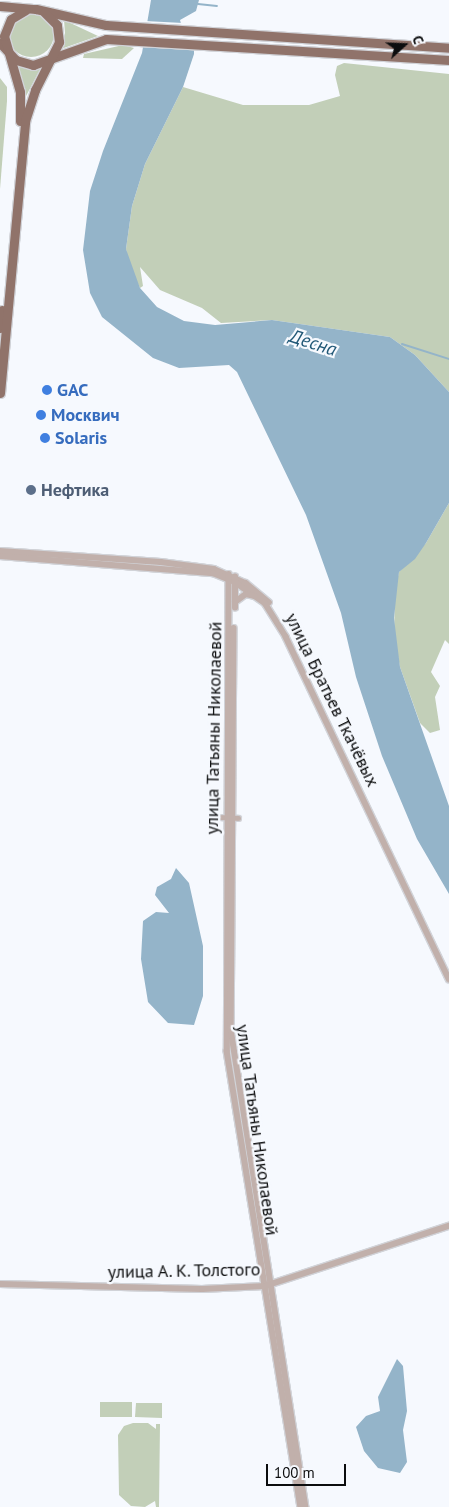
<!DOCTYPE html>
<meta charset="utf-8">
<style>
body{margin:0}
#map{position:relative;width:449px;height:1507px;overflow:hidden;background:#f6f9fe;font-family:"PT Sans",sans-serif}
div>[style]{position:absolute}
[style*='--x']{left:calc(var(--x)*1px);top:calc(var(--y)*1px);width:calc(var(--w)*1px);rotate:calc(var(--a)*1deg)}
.green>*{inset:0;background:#c2cfb8}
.round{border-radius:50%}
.water>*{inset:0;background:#94b4c9}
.pier>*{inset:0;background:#f6f9fe}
.stream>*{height:2px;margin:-1px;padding:0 1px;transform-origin:1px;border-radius:1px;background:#94b4c9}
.roads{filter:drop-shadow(1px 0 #d1d3d8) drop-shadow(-1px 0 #d1d3d8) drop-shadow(0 1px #d1d3d8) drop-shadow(0 -1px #d1d3d8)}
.pedestrian>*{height:4.5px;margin:-2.25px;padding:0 2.25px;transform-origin:2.25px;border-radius:2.25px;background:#c1b0ab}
.minor>*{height:5.5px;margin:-2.75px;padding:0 2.75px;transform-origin:2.75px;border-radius:2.75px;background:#c1b0ab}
.primary>*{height:9px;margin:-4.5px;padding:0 4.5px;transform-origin:4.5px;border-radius:4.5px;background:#90736a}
.dots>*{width:14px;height:14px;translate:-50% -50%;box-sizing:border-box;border:2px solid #f6f9fe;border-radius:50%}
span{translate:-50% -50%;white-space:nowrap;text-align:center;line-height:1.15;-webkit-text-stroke:4.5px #f6f9fe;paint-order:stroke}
.shop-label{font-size:18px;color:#366cbe;font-weight:700}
.left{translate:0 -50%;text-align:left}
.service-label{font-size:18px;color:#4e5e75;font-weight:700}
.street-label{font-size:18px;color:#0c0d0e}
.water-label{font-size:19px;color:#215877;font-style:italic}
.north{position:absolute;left:379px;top:20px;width:50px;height:50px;-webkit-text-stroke:4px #f6f9fe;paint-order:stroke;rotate:70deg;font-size:14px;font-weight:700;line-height:20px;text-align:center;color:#0c0d0e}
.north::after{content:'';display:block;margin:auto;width:18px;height:22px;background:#0c0d0e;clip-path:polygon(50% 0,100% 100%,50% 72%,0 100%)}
.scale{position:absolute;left:266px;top:1464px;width:80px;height:22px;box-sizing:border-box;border:2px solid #0c0d0e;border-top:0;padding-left:6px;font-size:15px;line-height:18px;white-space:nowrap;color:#0c0d0e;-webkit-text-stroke:4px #f6f9fe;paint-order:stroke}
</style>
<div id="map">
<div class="green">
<div class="round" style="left:8px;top:11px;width:46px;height:46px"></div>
<div style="clip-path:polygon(64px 20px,98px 36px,61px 49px,65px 33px)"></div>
<div style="clip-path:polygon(123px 45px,134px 48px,122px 59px,83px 58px,84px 54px)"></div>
<div style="clip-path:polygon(344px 63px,449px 74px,449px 392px,415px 355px,390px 337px,272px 320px,221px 323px,202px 308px,160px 290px,140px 267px,143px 286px,140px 288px,129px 266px,126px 249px,132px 206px,145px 164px,183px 87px,243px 105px,309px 105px,340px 96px,335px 75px,337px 66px)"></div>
<div style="clip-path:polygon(16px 64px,43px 64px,25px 98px,23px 96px)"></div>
<div style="clip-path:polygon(0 78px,7px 87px,7px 101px,0 189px)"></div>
<div style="clip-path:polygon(449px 503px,449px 644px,445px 640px,431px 672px,440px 686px,435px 697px,440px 730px,430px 733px,420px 723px,400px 667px,394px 635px,395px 590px,399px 572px,426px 543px)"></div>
<div style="clip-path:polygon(100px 1402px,132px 1402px,132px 1417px,100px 1417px)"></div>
<div style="clip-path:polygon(136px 1403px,162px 1403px,162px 1418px,135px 1417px)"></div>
<div style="clip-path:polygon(133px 1423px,148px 1423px,156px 1429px,156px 1424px,160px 1424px,159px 1507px,156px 1507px,155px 1501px,145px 1507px,131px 1506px,119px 1495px,118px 1435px,124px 1426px)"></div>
</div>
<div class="water">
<div style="clip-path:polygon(151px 0,199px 0,196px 11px,180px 20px,182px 27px,194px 37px,194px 54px,183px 87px,145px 164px,132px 206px,126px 249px,140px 288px,157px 307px,184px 321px,215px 325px,272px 320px,390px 337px,415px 355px,449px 392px,449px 503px,426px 543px,415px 559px,399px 572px,394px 618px,400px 667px,449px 806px,449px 894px,417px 839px,382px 756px,356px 677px,341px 613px,306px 515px,237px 372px,229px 365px,179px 368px,153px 358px,102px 317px,90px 293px,83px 250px,90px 191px,103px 151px,142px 53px)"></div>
<div style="clip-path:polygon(176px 868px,189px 883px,203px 946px,203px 996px,194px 1025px,168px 1023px,148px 1002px,141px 959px,143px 921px,156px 912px,169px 913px,155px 895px,157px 887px,171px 879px)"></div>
<div style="clip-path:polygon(397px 1359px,403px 1366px,407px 1411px,403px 1430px,407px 1462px,400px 1473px,378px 1468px,364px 1451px,356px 1427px,366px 1416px,380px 1411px,378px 1397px)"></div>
</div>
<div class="pier">
<div style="clip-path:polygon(145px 21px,183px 23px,197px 36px,196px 50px,141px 47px)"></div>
</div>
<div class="stream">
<div style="--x:198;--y:4;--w:19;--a:6"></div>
<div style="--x:402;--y:344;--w:49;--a:17.7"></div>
</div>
<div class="roads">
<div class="pedestrian">
<div style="--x:221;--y:817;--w:17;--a:3"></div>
</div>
<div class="minor">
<div style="--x:0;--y:551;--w:161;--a:3.9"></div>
<div style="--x:161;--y:562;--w:53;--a:7.5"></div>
<div style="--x:214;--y:569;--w:35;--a:24"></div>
<div style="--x:246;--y:583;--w:30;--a:40"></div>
<div style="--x:0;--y:556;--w:214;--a:4.6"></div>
<div style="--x:213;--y:573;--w:24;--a:22"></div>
<div style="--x:235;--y:582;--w:37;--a:35"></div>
<div style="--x:265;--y:603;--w:40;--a:58"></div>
<div style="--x:286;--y:637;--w:379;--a:64.5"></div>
<div style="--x:229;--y:574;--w:477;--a:90.2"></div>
<div style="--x:227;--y:1051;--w:462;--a:80.8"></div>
<div style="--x:235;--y:602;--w:14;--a:-36"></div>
<div style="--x:246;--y:594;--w:9;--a:13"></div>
<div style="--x:235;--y:608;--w:31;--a:-90"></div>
<div style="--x:234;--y:628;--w:401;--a:90.4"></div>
<div style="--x:231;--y:1029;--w:484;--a:81.1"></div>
<div style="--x:0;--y:1284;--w:202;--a:1.4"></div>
<div style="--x:202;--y:1289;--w:63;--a:-2.7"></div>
<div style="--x:265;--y:1286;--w:194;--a:-18.1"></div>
</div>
<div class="primary">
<div style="--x:0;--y:6;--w:36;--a:5"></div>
<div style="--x:36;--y:9;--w:72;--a:12.9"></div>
<div style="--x:106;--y:25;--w:344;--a:3.8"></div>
<div style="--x:0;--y:43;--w:23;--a:47"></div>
<div style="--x:16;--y:60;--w:18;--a:16"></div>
<div style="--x:33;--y:65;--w:77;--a:-19.6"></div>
<div style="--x:106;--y:39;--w:344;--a:3.5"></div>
<div style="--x:20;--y:121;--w:29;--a:-90"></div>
<div style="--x:20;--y:92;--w:58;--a:-105.9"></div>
<div style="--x:4;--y:36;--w:18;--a:-68"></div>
<div style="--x:11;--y:19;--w:17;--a:-31"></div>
<div style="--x:0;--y:328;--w:18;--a:-84"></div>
<div style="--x:0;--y:393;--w:273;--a:-84.7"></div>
<div style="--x:25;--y:121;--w:33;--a:-72"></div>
<div style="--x:35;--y:90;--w:54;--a:-63.4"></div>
<div style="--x:59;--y:42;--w:17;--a:-97"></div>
<div style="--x:57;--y:25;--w:18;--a:-135"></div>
</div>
</div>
<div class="dots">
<div style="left:47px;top:390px;background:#3f7fe0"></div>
<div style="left:41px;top:415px;background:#3f7fe0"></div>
<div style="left:45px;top:438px;background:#3f7fe0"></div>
<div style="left:31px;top:490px;background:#5c6f8a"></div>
</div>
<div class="shop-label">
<span class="left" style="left:57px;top:390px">GAC</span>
<span class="left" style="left:51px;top:415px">Москвич</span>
<span class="left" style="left:55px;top:438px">Solaris</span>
</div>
<div class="service-label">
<span class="left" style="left:41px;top:490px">Нефтика</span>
</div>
<div class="street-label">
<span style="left:332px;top:700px;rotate:64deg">улица Братьев Ткачёвых</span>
<span style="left:214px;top:728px;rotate:-89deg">улица Татьяны Николаевой</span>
<span style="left:257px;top:1130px;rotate:82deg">улица Татьяны Николаевой</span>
<span style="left:184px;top:1271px;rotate:-1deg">улица А. К. Толстого</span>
</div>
<div class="water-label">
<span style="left:313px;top:343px;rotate:18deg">Десна</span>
</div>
<div class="north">С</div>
<div class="scale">100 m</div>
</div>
